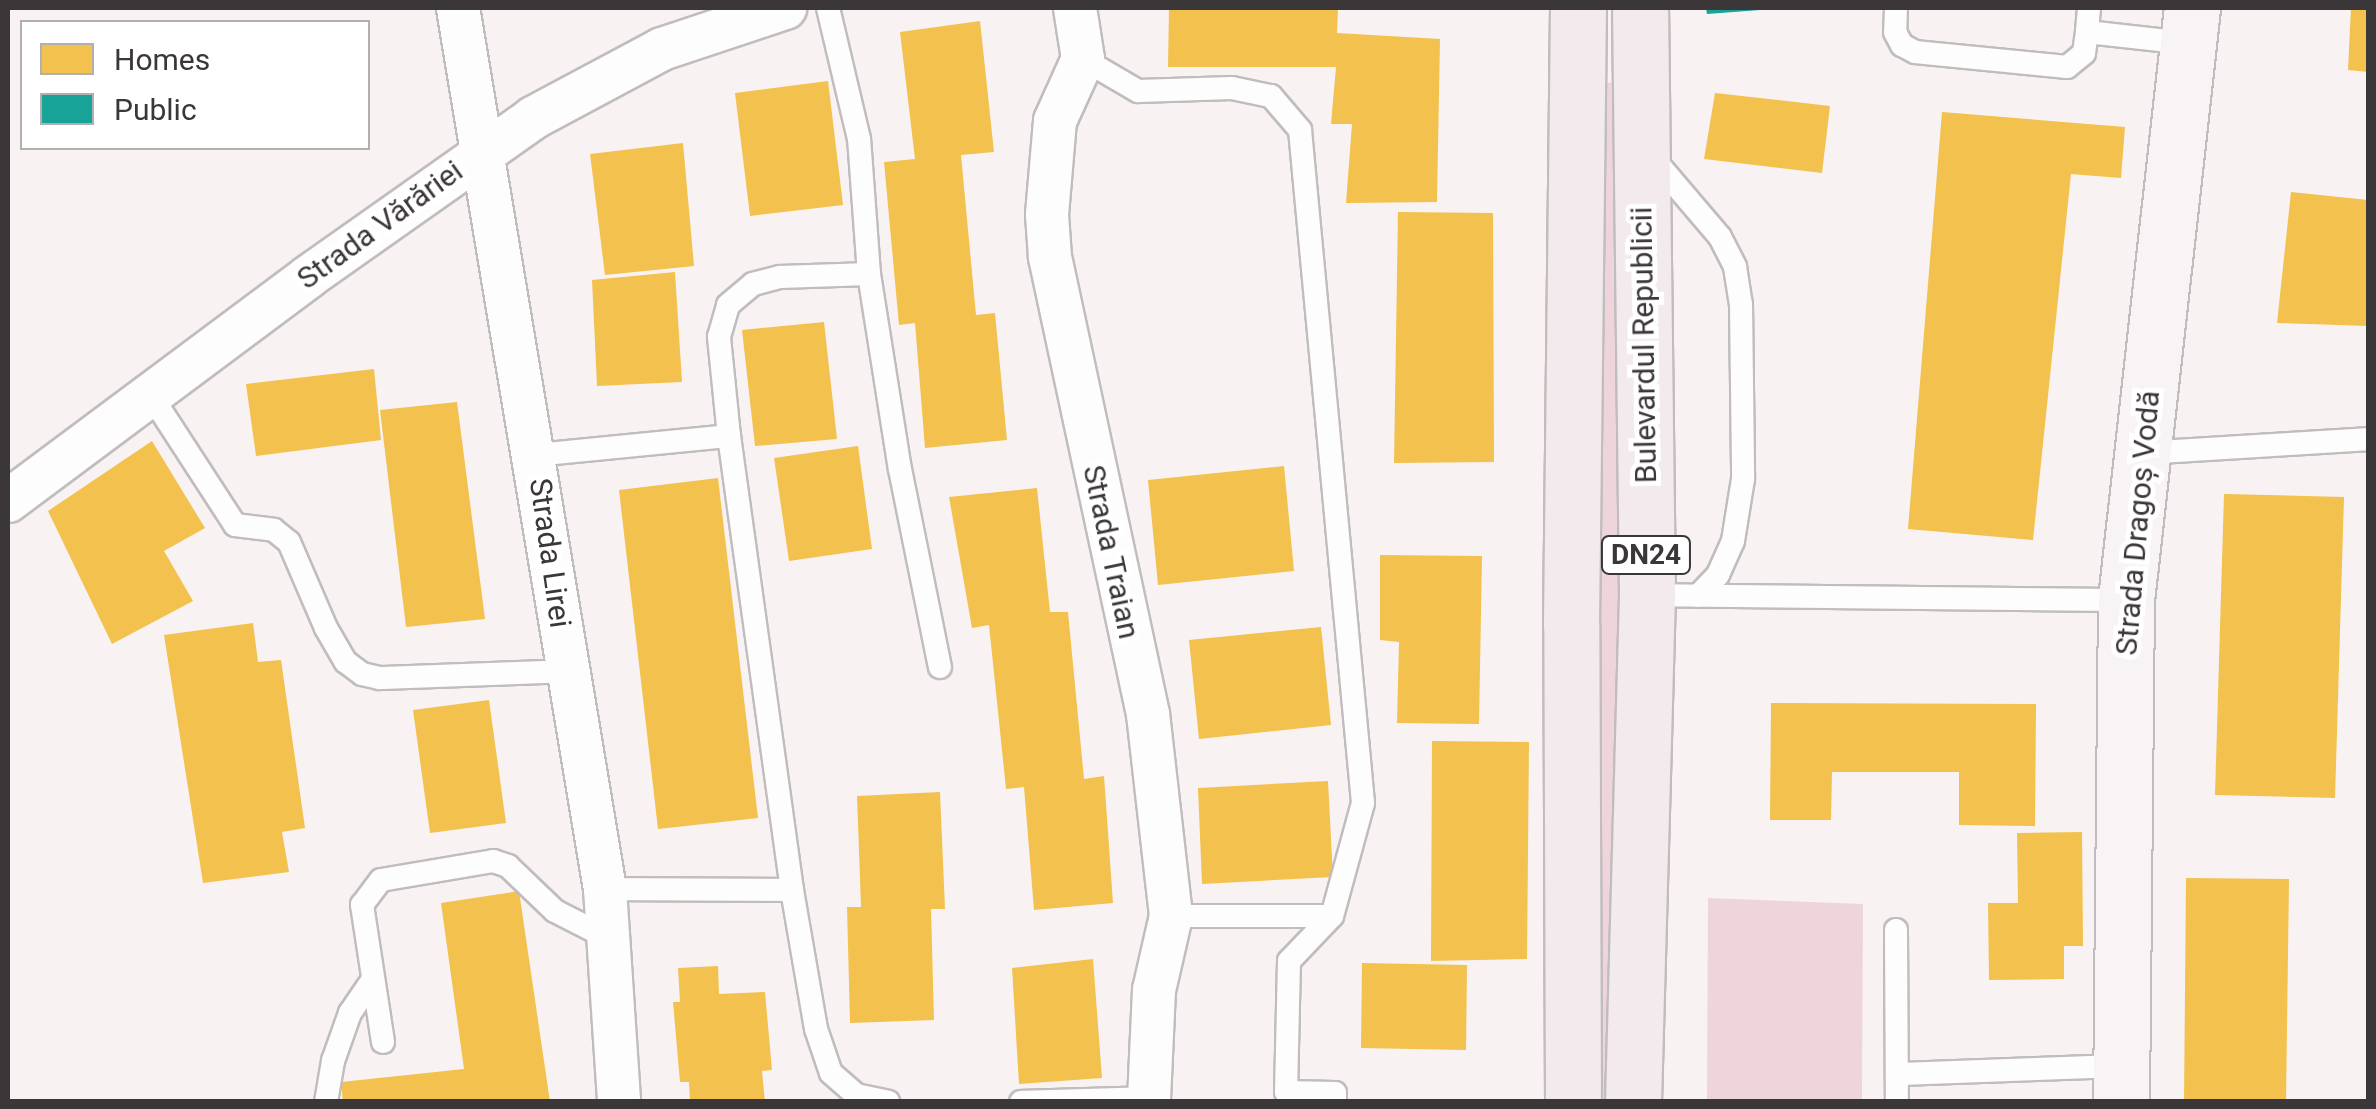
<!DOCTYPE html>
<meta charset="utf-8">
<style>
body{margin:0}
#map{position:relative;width:2376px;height:1109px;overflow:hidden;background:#f9f2f3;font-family:Roboto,sans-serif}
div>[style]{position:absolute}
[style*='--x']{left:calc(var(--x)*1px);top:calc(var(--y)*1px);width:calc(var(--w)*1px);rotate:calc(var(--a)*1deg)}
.green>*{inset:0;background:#eed5db}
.homes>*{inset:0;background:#f2c14e}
.public>*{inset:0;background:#17a398}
.roads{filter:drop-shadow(2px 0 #c1bcbd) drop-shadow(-2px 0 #c1bcbd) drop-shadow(0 2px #c1bcbd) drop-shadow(0 -2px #c1bcbd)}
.lane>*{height:22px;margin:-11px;padding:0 11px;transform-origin:11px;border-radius:11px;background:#fefdfd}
.street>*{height:42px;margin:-21px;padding:0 21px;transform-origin:21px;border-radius:21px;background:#fefdfd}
.secondary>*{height:55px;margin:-27.5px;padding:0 27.5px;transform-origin:27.5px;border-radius:27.5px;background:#f8f4f5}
.primary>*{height:55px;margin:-27.5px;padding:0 27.5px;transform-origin:27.5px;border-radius:27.5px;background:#f2eaed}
span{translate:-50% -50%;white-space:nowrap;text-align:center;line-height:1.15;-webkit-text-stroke:10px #fff;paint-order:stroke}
.shield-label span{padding:2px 8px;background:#fff;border:2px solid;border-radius:8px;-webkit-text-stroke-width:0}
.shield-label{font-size:28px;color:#3b3637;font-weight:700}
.street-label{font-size:30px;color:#3b3637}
.frame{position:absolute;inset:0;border:10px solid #3b3637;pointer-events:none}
.legend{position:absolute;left:20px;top:20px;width:350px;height:130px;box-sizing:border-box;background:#fff;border:2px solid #b1afaf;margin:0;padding:12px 18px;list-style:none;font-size:30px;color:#3b3637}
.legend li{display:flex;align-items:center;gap:20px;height:50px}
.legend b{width:50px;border:2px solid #b1afaf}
</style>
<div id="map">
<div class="green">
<div style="clip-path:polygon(1624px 82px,1620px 1101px,1598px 1102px,1601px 83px)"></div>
<div style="clip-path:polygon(1708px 898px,1863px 904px,1862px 1101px,1707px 1101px)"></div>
</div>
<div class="homes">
<div style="clip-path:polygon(1169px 8px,1338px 8px,1337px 33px,1440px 39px,1437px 202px,1346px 203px,1352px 124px,1331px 124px,1336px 67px,1168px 67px)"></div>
<div style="clip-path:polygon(2351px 8px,2368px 8px,2368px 72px,2348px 70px)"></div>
<div style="clip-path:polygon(980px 21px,994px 152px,961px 155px,976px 315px,995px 313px,1007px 440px,925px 448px,915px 323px,899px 325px,884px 162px,915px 159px,900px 32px)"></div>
<div style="clip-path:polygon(828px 81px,843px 205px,750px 216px,735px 93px)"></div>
<div style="clip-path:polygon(1715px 93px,1830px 106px,1822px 173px,1704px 159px)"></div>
<div style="clip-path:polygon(1942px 112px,2125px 127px,2121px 178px,2071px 174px,2033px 540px,1908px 529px)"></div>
<div style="clip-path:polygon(683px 143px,694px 266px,605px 275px,590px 154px)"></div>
<div style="clip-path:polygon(2291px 192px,2368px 200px,2368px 326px,2277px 323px)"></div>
<div style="clip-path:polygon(1398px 212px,1493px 213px,1494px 462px,1394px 463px)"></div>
<div style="clip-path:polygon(675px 272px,682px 382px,597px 386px,592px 280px)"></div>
<div style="clip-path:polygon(824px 322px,837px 439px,755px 446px,742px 330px)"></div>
<div style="clip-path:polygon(374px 369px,381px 440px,256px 456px,246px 384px)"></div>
<div style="clip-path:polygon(457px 402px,485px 619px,406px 627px,380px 410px)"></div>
<div style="clip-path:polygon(152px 441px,205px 528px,164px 551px,193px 601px,112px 644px,48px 511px)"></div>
<div style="clip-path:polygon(858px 446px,872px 549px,789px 561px,774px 458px)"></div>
<div style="clip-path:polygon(1284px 466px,1294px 571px,1158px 585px,1148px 480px)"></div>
<div style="clip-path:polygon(718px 478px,758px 818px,658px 829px,619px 490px)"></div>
<div style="clip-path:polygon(1037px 488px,1050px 612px,1068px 612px,1084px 779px,1104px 776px,1113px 903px,1034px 910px,1024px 787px,1006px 789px,989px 625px,972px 628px,949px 497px)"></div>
<div style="clip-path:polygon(2224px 494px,2344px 497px,2335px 798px,2215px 795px)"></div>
<div style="clip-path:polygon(1380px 555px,1482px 556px,1479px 724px,1397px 723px,1399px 642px,1380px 640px)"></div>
<div style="clip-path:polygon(253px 623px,258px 662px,281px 660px,305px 828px,282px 832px,289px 872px,203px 883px,164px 635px)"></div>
<div style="clip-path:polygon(1321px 627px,1331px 725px,1199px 739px,1189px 640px)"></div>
<div style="clip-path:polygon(489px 700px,506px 823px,430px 833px,413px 710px)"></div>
<div style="clip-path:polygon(1771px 703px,2036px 704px,2035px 826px,1959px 825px,1959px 772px,1832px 772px,1831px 820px,1770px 820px)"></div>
<div style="clip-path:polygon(1432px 741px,1529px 742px,1527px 959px,1431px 961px)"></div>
<div style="clip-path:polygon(1328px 781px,1333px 877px,1202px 884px,1198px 788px)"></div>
<div style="clip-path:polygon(940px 792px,945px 909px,931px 909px,934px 1020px,850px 1023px,847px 907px,861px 907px,857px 796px)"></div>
<div style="clip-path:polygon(2082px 832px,2083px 946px,2064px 946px,2064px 979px,1989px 980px,1988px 903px,2018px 903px,2017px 833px)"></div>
<div style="clip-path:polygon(2186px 878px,2289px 879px,2286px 1102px,2184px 1102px)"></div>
<div style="clip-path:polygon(519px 891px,550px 1102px,343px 1102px,341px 1082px,464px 1069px,441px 903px)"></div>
<div style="clip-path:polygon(1093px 959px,1102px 1078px,1019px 1084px,1012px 968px)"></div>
<div style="clip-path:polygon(1362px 963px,1467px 965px,1466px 1050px,1361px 1048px)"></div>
<div style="clip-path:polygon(718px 966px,719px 994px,765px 992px,772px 1070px,762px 1071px,765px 1102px,690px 1102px,689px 1082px,680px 1082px,673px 1002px,680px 1002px,678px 968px)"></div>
</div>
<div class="public">
<div style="clip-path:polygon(1706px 8px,1760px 8px,1760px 10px,1707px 14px)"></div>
</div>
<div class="roads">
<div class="lane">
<div style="--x:1896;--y:8;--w:24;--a:92"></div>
<div style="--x:1895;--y:32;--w:15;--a:62"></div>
<div style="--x:1902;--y:45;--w:15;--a:28"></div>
<div style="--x:1915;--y:52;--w:153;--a:5.6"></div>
<div style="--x:2067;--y:67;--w:22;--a:-39"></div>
<div style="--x:2084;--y:53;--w:21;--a:-82"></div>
<div style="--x:2089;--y:8;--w:24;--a:95"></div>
<div style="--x:2087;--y:32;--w:101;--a:6.3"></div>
<div style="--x:1083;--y:59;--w:64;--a:30.2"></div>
<div style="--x:1138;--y:91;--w:94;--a:-1.8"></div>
<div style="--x:1232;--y:88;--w:40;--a:12"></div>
<div style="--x:1271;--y:96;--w:45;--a:49.5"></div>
<div style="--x:1300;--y:130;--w:676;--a:84.65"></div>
<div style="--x:1363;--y:803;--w:117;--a:105.3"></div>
<div style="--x:1332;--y:916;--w:62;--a:133.7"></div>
<div style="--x:1289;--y:961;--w:131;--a:91.3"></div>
<div style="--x:1286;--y:1092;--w:49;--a:1.2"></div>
<div style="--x:1335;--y:1093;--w:9;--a:90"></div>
<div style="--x:1651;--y:156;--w:106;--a:49.6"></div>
<div style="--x:1720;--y:237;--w:34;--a:63"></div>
<div style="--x:1735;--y:267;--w:37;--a:81"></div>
<div style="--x:1741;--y:304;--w:175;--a:89.3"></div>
<div style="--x:1743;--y:479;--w:63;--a:99.2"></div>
<div style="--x:1733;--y:541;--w:37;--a:114"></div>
<div style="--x:1718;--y:575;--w:29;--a:134"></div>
<div style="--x:869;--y:274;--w:197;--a:81"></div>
<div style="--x:900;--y:469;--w:202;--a:78.6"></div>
<div style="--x:150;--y:394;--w:156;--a:57"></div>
<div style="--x:235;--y:525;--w:39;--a:7"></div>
<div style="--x:274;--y:530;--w:19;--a:39"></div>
<div style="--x:289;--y:542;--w:94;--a:66.7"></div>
<div style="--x:326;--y:628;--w:39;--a:60"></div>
<div style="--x:346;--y:662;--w:20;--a:37"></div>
<div style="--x:362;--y:674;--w:18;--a:13"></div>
<div style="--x:380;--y:678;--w:187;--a:-2.1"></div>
<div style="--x:729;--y:436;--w:458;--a:82.1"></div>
<div style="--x:2142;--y:453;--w:226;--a:-3.5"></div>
<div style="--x:535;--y:455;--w:195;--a:-5.6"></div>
<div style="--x:729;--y:436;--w:100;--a:-95.8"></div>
<div style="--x:719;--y:337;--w:33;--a:-74"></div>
<div style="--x:728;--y:305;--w:33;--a:-40"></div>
<div style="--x:753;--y:284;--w:28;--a:-15"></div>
<div style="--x:780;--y:277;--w:89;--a:-1.9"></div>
<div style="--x:869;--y:274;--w:135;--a:-94.2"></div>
<div style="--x:859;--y:139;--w:135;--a:-103.3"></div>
<div style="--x:1647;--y:595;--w:479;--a:0.6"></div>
<div style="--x:605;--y:889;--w:187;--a:0.3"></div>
<div style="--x:792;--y:890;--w:141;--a:80.2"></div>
<div style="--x:816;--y:1029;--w:46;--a:71.2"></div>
<div style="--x:831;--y:1073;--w:33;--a:41"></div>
<div style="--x:856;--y:1095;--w:33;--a:12"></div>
<div style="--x:1171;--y:916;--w:161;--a:0"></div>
<div style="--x:1896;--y:930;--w:172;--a:89.7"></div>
<div style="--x:383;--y:1042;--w:139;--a:-98.7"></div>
<div style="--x:362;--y:905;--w:31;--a:-53"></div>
<div style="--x:381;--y:880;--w:114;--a:-9.6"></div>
<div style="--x:493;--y:861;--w:16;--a:18"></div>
<div style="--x:508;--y:866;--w:65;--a:43.8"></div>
<div style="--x:555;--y:911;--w:62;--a:27"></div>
<div style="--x:1898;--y:1074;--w:223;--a:-2.1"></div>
<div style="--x:326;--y:1102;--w:42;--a:-80.3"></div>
<div style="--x:333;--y:1061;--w:51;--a:-70.5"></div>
<div style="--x:350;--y:1013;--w:41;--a:-55.9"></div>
<div style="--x:1021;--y:1102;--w:128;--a:-1.8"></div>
</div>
<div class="street">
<div style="--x:458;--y:8;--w:893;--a:80.53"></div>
<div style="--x:605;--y:889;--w:213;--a:86.2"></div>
<div style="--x:1075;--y:8;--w:52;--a:81.1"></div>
<div style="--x:1083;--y:59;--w:68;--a:114.3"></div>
<div style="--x:1055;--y:121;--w:94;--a:94.9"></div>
<div style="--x:1047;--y:215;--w:42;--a:85.9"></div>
<div style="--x:1050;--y:257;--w:467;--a:77.9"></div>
<div style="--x:1148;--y:714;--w:203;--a:83.5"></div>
<div style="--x:1171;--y:916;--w:76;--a:102.9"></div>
<div style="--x:1154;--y:990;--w:112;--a:92.6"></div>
<div style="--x:8;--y:501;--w:374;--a:-36.7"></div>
<div style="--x:308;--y:277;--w:276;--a:-35.2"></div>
<div style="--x:533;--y:118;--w:146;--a:-28.1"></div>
<div style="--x:662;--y:49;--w:130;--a:-18.4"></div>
</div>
<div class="secondary">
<div style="--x:2121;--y:1102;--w:502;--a:-89.43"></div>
<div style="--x:2126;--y:600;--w:596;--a:-83.64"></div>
</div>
<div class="primary">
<div style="--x:1573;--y:1102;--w:478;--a:-90.2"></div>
<div style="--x:1571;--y:624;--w:616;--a:-89.35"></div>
<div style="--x:1633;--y:1102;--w:507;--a:-88.42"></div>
<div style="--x:1647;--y:595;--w:587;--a:-90.68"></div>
</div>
</div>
<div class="shield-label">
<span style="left:1646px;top:555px">DN24</span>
</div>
<div class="street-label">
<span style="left:380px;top:225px;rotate:-36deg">Strada Vărăriei</span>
<span style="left:1644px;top:345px;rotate:-91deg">Bulevardul Republicii</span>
<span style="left:2138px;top:523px;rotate:-85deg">Strada Dragoș Vodă</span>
<span style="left:1111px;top:552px;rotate:78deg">Strada Traian</span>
<span style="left:550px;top:553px;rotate:82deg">Strada Lirei</span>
</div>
<div class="frame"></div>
<ul class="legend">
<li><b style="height:28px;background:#f2c14e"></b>Homes</li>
<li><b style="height:28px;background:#17a398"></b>Public</li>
</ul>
</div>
